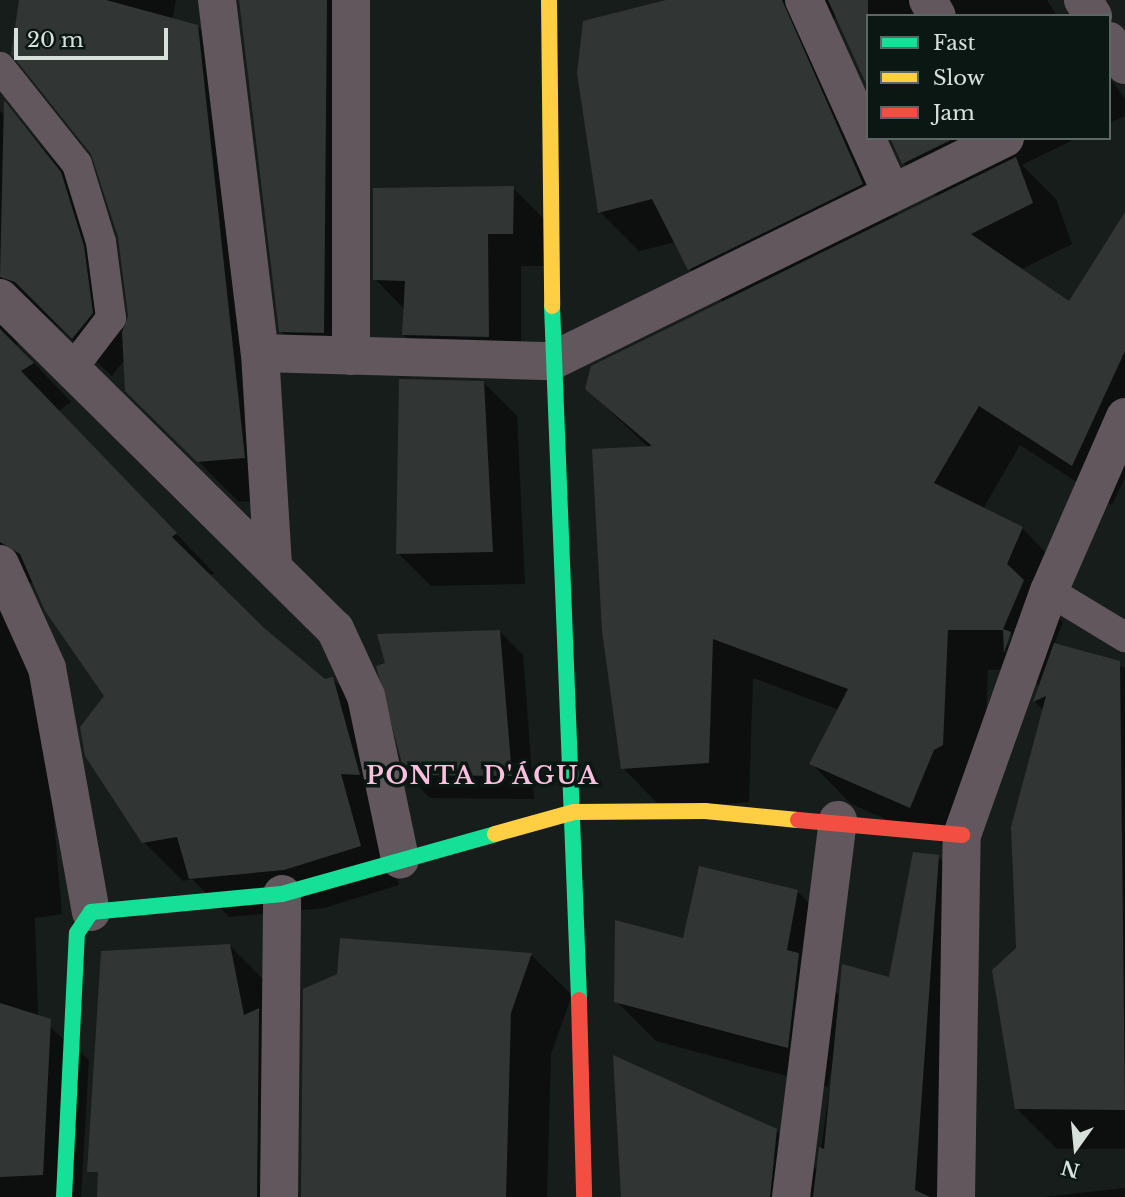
<!DOCTYPE html>
<meta charset="utf-8">
<style>
body{margin:0}
#map{position:relative;width:1125px;height:1197px;overflow:hidden;background:#171d1b;font-family:"Libre Baskerville",serif}
div>[style]{position:absolute}
[style*='--x']{left:calc(var(--x)*1px);top:calc(var(--y)*1px);width:calc(var(--w)*1px);rotate:calc(var(--a)*1deg)}
.shadow>*{inset:0;background:#0007}
.building>*{inset:0;background:#313634}
.lane>*{height:30px;margin:-15px;padding:0 15px;transform-origin:15px;border-radius:15px;background:#61575c}
.street>*{height:38px;margin:-19px;padding:0 19px;transform-origin:19px;border-radius:19px;background:#61575c}
.fast>*{height:16px;margin:-8px;padding:0 8px;transform-origin:8px;border-radius:8px;background:#16e098}
.slow>*{height:16px;margin:-8px;padding:0 8px;transform-origin:8px;border-radius:8px;background:#ffcf43}
.jam>*{height:16px;margin:-8px;padding:0 8px;transform-origin:8px;border-radius:8px;background:#f24e42}
span{translate:-50% -50%;white-space:nowrap;text-align:center;line-height:1.15;-webkit-text-stroke:7px #0b1713;paint-order:stroke}
.district-label{font-size:24px;color:#fcbfde;font-weight:700;letter-spacing:2px}
.legend{position:absolute;left:866px;top:14px;width:245px;height:126px;box-sizing:border-box;background:#0b1713;border:2px solid #5d6763;margin:0;padding:9px 12px;list-style:none;font-size:21px;color:#d8e0dc}
.legend li{display:flex;align-items:center;gap:14px;height:35px}
.legend b{width:35px;border:2px solid #5d6763}
.north{position:absolute;left:1041px;top:1113px;width:70px;height:70px;-webkit-text-stroke:5px #0b1713;paint-order:stroke;rotate:195deg;font-size:19px;font-weight:700;line-height:28px;text-align:center;color:#d8e0dc}
.north::after{content:'';display:block;margin:auto;width:24px;height:32px;background:#d8e0dc;clip-path:polygon(50% 0,100% 100%,50% 72%,0 100%)}
.scale{position:absolute;left:14px;top:28px;width:154px;height:32px;box-sizing:border-box;border:4px solid #d8e0dc;border-top:0;padding-left:9px;font-size:21px;line-height:24px;white-space:nowrap;color:#d8e0dc;-webkit-text-stroke:5px #0b1713;paint-order:stroke}
</style>
<div id="map">
<div class="shadow">
<div style="clip-path:polygon(21px 0,176px 0,172px 20px,197px 26px,238px 67px,284px 498px,239px 502px,127px 390px,125px 359px,112px 376px,45px 315px,22px 322px,17px 345px,71px 402px,58px 411px,214px 573px,210px 576px,262px 628px,324px 681px,333px 679px,371px 718px,378px 812px,399px 885px,324px 908px,229px 917px,192px 879px,183px 881px,144px 842px,106px 696px,33px 580px,16px 602px,41px 664px,62px 914px,35px 918px,38px 1017px,89px 1060px,81px 1197px,0 1197px,0 111px,4px 115px,5px 104px,100px 213px,127px 324px,130px 316px,120px 239px,95px 158px)"></div>
<div style="clip-path:polygon(241px 0,357px 0,361px 312px,314px 364px,281px 331px)"></div>
<div style="clip-path:polygon(evenodd,670px 0,1047px 0,1057px 16px,835px 18px,824px 27px,822px 49px,898px 217px,937px 197px,904px 163px,892px 138px,1077px 138px,1022px 165px,1056px 199px,1072px 244px,1020px 270px,1069px 303px,1125px 215px,1125px 478px,1112px 505px,1020px 445px,983px 509px,1022px 528px,1062px 569px,1047px 605px,1063px 622px,1054px 645px,1125px 668px,1125px 1149px,1057px 1149px,1016px 1108px,1018px 949px,1044px 711px,1035px 702px,1040px 687px,1023px 669px,988px 670px,983px 785px,950px 847px,851px 804px,811px 763px,839px 710px,753px 678px,749px 802px,663px 809px,623px 768px,649px 448px,586px 388px,724px 303px,690px 269px,676px 242px,639px 251px,600px 212px,670px 0,1009px 633px,1012px 635px,1008px 645px,1005px 644px,1009px 633px)"></div>
<div style="clip-path:polygon(1109px 77px,1125px 99px,1125px 116px,1109px 123px)"></div>
<div style="clip-path:polygon(513px 188px,546px 221px,545px 266px,521px 266px,521px 370px,436px 367px,403px 334px,405px 310px,375px 279px)"></div>
<div style="clip-path:polygon(401px 381px,484px 383px,517px 416px,525px 584px,431px 586px,398px 553px)"></div>
<div style="clip-path:polygon(500px 632px,523px 655px,534px 799px,430px 798px,406px 774px)"></div>
<div style="clip-path:polygon(938px 857px,979px 897px,955px 1197px,624px 1197px,776px 1130px,818px 1171px,835px 1051px,828px 1087px,656px 1041px,616px 1001px,685px 940px,797px 891px,837px 932px,828px 984px,841px 997px,890px 979px)"></div>
<div style="clip-path:polygon(229px 945px,270px 986px,297px 1197px,111px 1197px)"></div>
<div style="clip-path:polygon(531px 955px,572px 995px,551px 1054px,547px 1197px,303px 1197px)"></div>
<div style="clip-path:polygon(1125px 1188px,1125px 1197px,1042px 1197px)"></div>
</div>
<div class="building">
<div style="clip-path:polygon(19px 0,106px 0,198px 25px,245px 458px,197px 462px,125px 391px,122px 332px,128px 316px,118px 237px,91px 154px,11px 54px)"></div>
<div style="clip-path:polygon(239px 0,327px 0,324px 333px,279px 332px)"></div>
<div style="clip-path:polygon(666px 0,782px 0,863px 184px,688px 270px,652px 199px,598px 213px,577px 73px,583px 21px)"></div>
<div style="clip-path:polygon(828px 0,868px 0,868px 88px)"></div>
<div style="clip-path:polygon(4px 100px,61px 172px,84px 246px,93px 313px,72px 339px,15px 282px,0 277px)"></div>
<div style="clip-path:polygon(890px 138px,955px 138px,902px 164px)"></div>
<div style="clip-path:polygon(1016px 157px,1033px 203px,971px 234px,1069px 301px,1125px 212px,1125px 351px,1072px 466px,979px 406px,934px 483px,1023px 527px,1007px 564px,1024px 580px,1003px 629px,1011px 632px,1004px 653px,1003px 630px,948px 630px,943px 745px,934px 750px,910px 808px,809px 764px,848px 689px,713px 639px,709px 763px,621px 769px,602px 631px,592px 449px,652px 446px,585px 389px,591px 366px)"></div>
<div style="clip-path:polygon(514px 186px,513px 234px,488px 234px,489px 337px,402px 335px,405px 281px,373px 280px,373px 188px)"></div>
<div style="clip-path:polygon(0 329px,34px 363px,21px 371px,177px 533px,172px 537px,263px 627px,325px 679px,333px 677px,360px 775px,341px 774px,361px 846px,284px 870px,189px 879px,177px 837px,142px 843px,85px 756px,80px 727px,104px 696px,45px 611px,20px 554px,0 542px)"></div>
<div style="clip-path:polygon(399px 379px,484px 381px,493px 552px,396px 554px)"></div>
<div style="clip-path:polygon(500px 630px,512px 776px,405px 775px,376px 666px,385px 663px,377px 634px)"></div>
<div style="clip-path:polygon(1054px 643px,1120px 661px,1125px 1110px,1015px 1109px,992px 970px,1016px 948px,1011px 827px,1046px 696px,1033px 702px)"></div>
<div style="clip-path:polygon(913px 852px,939px 855px,915px 1190px,930px 1197px,813px 1197px,819px 1147px,824px 1149px,842px 964px,889px 977px)"></div>
<div style="clip-path:polygon(699px 866px,798px 890px,787px 950px,799px 953px,788px 1048px,614px 1002px,615px 920px,683px 938px)"></div>
<div style="clip-path:polygon(340px 938px,532px 953px,511px 1013px,506px 1197px,301px 1197px,303px 989px,337px 974px)"></div>
<div style="clip-path:polygon(230px 944px,244px 1015px,259px 1008px,257px 1197px,97px 1197px,98px 1172px,87px 1172px,101px 951px)"></div>
<div style="clip-path:polygon(0 1003px,51px 1019px,43px 1175px,0 1177px)"></div>
<div style="clip-path:polygon(613px 1055px,777px 1129px,770px 1197px,621px 1197px)"></div>
</div>
<div class="lane">
<div style="--x:0;--y:67;--w:124;--a:51.6"></div>
<div style="--x:77;--y:164;--w:82;--a:72.9"></div>
<div style="--x:101;--y:242;--w:77;--a:82.5"></div>
<div style="--x:111;--y:318;--w:64;--a:127.4"></div>
<div style="--x:1049;--y:591;--w:89;--a:31.2"></div>
</div>
<div class="street">
<div style="--x:217;--y:0;--w:356;--a:83.1"></div>
<div style="--x:260;--y:353;--w:213;--a:86.5"></div>
<div style="--x:351;--y:0;--w:356;--a:90"></div>
<div style="--x:804;--y:0;--w:212;--a:65.7"></div>
<div style="--x:928;--y:0;--w:18;--a:61"></div>
<div style="--x:1083;--y:0;--w:19;--a:58"></div>
<div style="--x:1109;--y:41;--w:29;--a:56"></div>
<div style="--x:0;--y:298;--w:471;--a:44.7"></div>
<div style="--x:335;--y:629;--w:74;--a:65.2"></div>
<div style="--x:366;--y:696;--w:167;--a:78.2"></div>
<div style="--x:260;--y:353;--w:292;--a:1.6"></div>
<div style="--x:552;--y:361;--w:505;--a:-26.21"></div>
<div style="--x:0;--y:564;--w:114;--a:65.7"></div>
<div style="--x:47;--y:668;--w:248;--a:79.8"></div>
<div style="--x:279;--y:1197;--w:303;--a:-89.4"></div>
<div style="--x:791;--y:1197;--w:380;--a:-82.9"></div>
<div style="--x:956;--y:1197;--w:362;--a:-89.1"></div>
<div style="--x:962;--y:835;--w:259;--a:-70.4"></div>
<div style="--x:1049;--y:591;--w:190;--a:-66.4"></div>
</div>
<div class="fast">
<div style="--x:552;--y:306;--w:695;--a:87.77"></div>
<div style="--x:64;--y:1197;--w:264;--a:-87.2"></div>
<div style="--x:77;--y:933;--w:25;--a:-56"></div>
<div style="--x:91;--y:912;--w:192;--a:-5.4"></div>
<div style="--x:282;--y:894;--w:221;--a:-15.7"></div>
</div>
<div class="slow">
<div style="--x:549;--y:0;--w:306;--a:89.4"></div>
<div style="--x:495;--y:834;--w:82;--a:-15.6"></div>
<div style="--x:574;--y:812;--w:131;--a:-0.4"></div>
<div style="--x:705;--y:811;--w:93;--a:5.5"></div>
</div>
<div class="jam">
<div style="--x:798;--y:820;--w:165;--a:5.2"></div>
<div style="--x:579;--y:1000;--w:197;--a:88.5"></div>
</div>
<div class="district-label">
<span style="left:483px;top:776px">PONTA D'ÁGUA</span>
</div>
<ul class="legend">
<li><b style="height:9px;background:#16e098"></b>Fast</li>
<li><b style="height:9px;background:#ffcf43"></b>Slow</li>
<li><b style="height:9px;background:#f24e42"></b>Jam</li>
</ul>
<div class="north">N</div>
<div class="scale">20 m</div>
</div>
